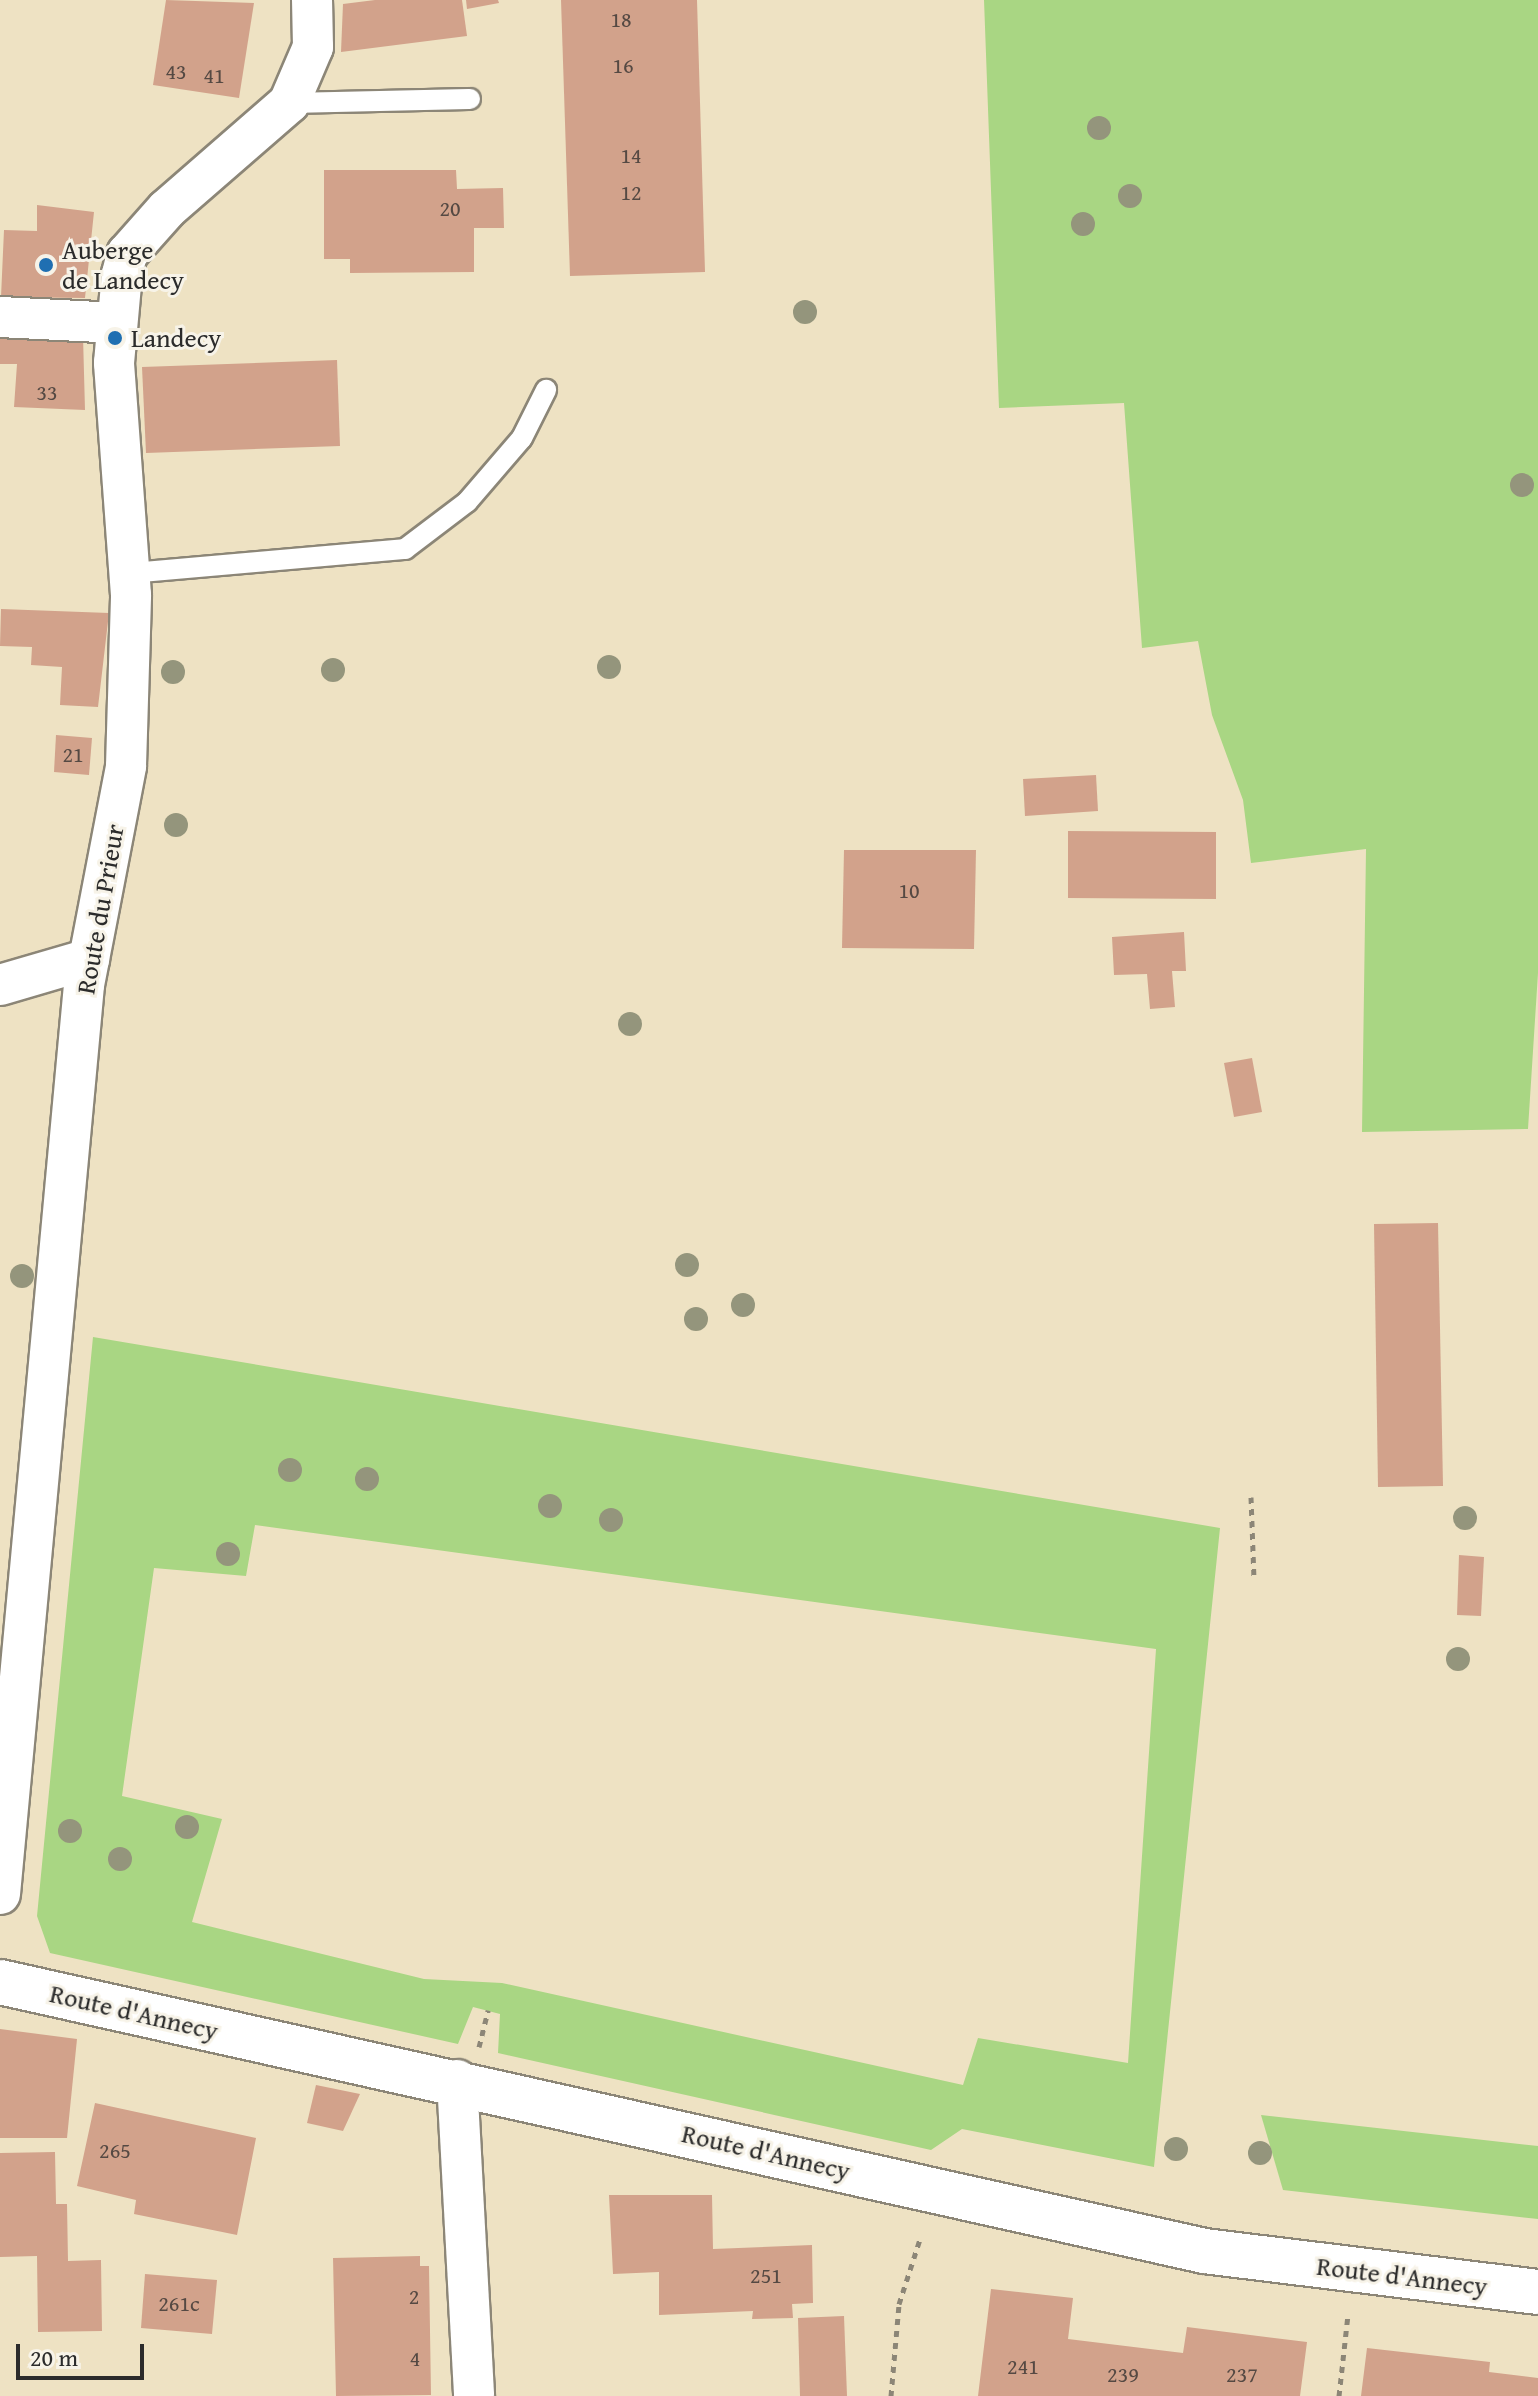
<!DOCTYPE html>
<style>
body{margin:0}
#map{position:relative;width:1538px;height:2396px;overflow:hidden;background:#eee2c3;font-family:"Gentium Book Plus",serif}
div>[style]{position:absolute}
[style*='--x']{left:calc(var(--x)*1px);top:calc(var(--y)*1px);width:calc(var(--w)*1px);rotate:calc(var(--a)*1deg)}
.green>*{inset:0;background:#a9d683}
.building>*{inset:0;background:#d2a28b}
.path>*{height:5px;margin-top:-2.5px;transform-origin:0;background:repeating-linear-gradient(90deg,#8c8677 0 6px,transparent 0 12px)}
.roads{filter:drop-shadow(2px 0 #8c8677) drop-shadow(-2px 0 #8c8677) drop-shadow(0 2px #8c8677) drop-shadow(0 -2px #8c8677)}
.lane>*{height:20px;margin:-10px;padding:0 10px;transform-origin:10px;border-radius:10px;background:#fff}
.street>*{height:40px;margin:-20px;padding:0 20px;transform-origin:20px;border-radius:20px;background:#fff}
.secondary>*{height:44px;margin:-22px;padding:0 22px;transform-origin:22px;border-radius:22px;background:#fff}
.trees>*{width:24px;height:24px;margin:-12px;border-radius:50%;background:#94957c}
.dots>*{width:22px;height:22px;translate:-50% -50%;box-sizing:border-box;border:4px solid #f7f3e8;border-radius:50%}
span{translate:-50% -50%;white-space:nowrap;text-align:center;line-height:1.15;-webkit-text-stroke:6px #f7f3e8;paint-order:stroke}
.number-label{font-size:22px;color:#554943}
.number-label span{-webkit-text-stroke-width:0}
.poi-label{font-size:26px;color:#2b2b2b}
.left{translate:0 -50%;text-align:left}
.street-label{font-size:26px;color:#2b2b2b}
.scale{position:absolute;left:16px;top:2344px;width:128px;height:36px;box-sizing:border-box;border:4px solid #2b2b2b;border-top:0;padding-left:10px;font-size:24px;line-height:28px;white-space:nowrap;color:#2b2b2b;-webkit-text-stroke:6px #f7f3e8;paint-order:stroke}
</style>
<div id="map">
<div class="green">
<div style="clip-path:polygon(984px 0,1538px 0,1538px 973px,1528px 1129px,1362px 1132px,1366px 849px,1251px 863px,1243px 800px,1212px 715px,1198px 641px,1142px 648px,1124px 403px,999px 408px)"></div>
<div style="clip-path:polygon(evenodd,93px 1337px,1220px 1528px,1154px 2167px,962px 2129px,931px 2150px,498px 2053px,500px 2014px,473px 2007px,458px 2044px,50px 1953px,37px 1916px,93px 1337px,255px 1525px,1156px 1649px,1128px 2063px,978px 2038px,963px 2085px,502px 1983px,424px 1979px,192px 1922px,222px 1819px,122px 1796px,154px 1568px,246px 1576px,255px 1525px)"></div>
<div style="clip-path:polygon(1261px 2115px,1538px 2146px,1538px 2219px,1283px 2190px)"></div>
</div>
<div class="building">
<div style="clip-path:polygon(166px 0,254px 3px,239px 98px,153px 85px)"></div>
<div style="clip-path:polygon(375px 0,462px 0,467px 36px,341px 52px,343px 4px)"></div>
<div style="clip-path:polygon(466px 0,498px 0,499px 3px,467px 9px)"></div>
<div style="clip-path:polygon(561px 0,697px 0,705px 272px,570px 276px)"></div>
<div style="clip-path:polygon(324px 170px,456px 170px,457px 189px,503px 188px,504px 228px,474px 228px,474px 272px,350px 273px,350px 259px,324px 259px)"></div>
<div style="clip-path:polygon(37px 205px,94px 212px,85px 298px,1px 297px,4px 230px,37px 231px)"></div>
<div style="clip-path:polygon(0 331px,83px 336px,85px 410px,14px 407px,17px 364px,0 364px)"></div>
<div style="clip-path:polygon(337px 360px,340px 446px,146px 453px,142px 367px)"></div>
<div style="clip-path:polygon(1px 609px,109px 613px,98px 707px,60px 705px,62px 667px,31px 665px,32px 647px,0 646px)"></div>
<div style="clip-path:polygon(56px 735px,92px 738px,89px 775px,54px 772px)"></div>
<div style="clip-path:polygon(1096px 775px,1098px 811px,1025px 816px,1023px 779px)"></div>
<div style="clip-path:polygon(1068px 831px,1216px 832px,1216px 899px,1068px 898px)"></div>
<div style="clip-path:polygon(844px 850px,976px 850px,974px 949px,842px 948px)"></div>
<div style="clip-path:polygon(1184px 932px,1186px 971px,1172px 971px,1175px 1007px,1150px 1009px,1147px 974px,1114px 975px,1112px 937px)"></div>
<div style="clip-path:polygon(1252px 1058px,1262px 1112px,1234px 1117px,1224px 1063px)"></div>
<div style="clip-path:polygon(1438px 1223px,1443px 1486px,1378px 1487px,1374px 1224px)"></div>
<div style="clip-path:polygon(1459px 1555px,1484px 1557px,1481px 1616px,1457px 1615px)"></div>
<div style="clip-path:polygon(0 2029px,77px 2039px,67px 2138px,0 2138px)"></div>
<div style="clip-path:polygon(316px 2085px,360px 2094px,343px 2131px,307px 2123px)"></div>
<div style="clip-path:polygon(95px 2103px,256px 2138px,237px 2235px,134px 2214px,136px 2200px,77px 2186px)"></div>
<div style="clip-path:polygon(55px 2152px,56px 2204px,67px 2204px,68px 2261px,101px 2260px,102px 2331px,38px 2332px,37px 2256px,0 2257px,0 2153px)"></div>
<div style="clip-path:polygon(609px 2195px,712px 2195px,713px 2249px,812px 2245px,813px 2303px,792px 2304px,793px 2318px,752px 2319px,753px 2311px,659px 2315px,659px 2272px,613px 2274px)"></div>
<div style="clip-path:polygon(420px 2256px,420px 2266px,429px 2266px,431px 2395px,336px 2396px,333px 2258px)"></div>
<div style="clip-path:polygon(145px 2274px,217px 2280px,212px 2334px,141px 2328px)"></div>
<div style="clip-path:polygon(991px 2289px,1073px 2298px,1068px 2339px,1183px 2353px,1187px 2327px,1307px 2342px,1300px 2396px,978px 2396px)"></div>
<div style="clip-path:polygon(844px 2316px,847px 2396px,800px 2396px,798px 2318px)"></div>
<div style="clip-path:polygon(1367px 2348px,1490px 2362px,1489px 2372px,1538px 2378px,1538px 2396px,1361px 2396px)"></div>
</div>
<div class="path">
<div style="--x:1251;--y:1497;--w:81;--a:87.9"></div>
<div style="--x:479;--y:2047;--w:38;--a:-76"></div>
<div style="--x:891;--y:2396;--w:92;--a:-85"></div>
<div style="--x:899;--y:2304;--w:71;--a:-72.1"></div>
<div style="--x:1339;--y:2396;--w:82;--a:-83.7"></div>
</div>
<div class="roads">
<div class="lane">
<div style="--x:289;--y:103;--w:181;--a:-1.3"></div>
<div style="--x:131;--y:573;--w:275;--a:-5"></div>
<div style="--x:405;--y:549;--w:78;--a:-37.2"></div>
<div style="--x:467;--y:502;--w:84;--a:-49.3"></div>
<div style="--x:522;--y:438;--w:54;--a:-63.4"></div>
</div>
<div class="street">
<div style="--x:0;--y:317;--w:117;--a:2.9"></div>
<div style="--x:0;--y:985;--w:93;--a:-16.3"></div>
<div style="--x:0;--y:1894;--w:913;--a:-84.72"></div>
<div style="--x:84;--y:985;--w:223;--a:-79.1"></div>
<div style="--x:126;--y:766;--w:171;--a:-88.3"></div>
<div style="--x:131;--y:595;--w:233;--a:-94.2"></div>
<div style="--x:114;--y:363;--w:89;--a:-84.9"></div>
<div style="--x:122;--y:274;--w:21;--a:-76"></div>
<div style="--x:127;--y:254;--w:60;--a:-48.4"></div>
<div style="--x:167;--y:209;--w:162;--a:-41"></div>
<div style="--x:289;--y:103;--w:61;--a:-66.8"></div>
<div style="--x:313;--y:47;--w:47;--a:-91.2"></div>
<div style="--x:457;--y:2080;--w:316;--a:86.9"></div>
</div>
<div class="secondary">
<div style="--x:0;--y:1982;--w:1234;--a:12.59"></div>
<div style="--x:1204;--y:2251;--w:337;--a:7"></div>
</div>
</div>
<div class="trees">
<div style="left:1099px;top:128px"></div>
<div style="left:1130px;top:196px"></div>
<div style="left:1083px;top:224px"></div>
<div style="left:805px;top:312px"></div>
<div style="left:1522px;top:485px"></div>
<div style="left:609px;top:667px"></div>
<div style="left:333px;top:670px"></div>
<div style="left:173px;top:672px"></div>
<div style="left:176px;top:825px"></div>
<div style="left:630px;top:1024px"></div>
<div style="left:687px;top:1265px"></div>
<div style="left:22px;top:1276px"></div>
<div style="left:743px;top:1305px"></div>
<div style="left:696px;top:1319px"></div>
<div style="left:290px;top:1470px"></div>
<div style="left:367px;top:1479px"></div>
<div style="left:550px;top:1506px"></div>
<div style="left:1465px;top:1518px"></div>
<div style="left:611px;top:1520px"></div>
<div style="left:228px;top:1554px"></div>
<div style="left:1458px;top:1659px"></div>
<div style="left:187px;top:1827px"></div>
<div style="left:70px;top:1831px"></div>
<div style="left:120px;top:1859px"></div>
<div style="left:1176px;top:2149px"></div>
<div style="left:1260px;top:2153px"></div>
</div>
<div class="dots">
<div style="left:46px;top:265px;background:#1f6fb2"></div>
<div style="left:115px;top:338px;background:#1f6fb2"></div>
</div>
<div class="number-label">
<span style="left:621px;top:20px">18</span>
<span style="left:623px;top:66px">16</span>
<span style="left:176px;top:72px">43</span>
<span style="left:214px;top:76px">41</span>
<span style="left:631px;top:156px">14</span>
<span style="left:631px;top:193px">12</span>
<span style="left:450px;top:209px">20</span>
<span style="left:47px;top:393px">33</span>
<span style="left:73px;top:755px">21</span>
<span style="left:909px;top:891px">10</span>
<span style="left:115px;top:2151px">265</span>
<span style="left:766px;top:2276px">251</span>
<span style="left:414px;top:2297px">2</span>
<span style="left:179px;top:2304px">261c</span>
<span style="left:415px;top:2359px">4</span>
<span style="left:1023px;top:2367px">241</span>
<span style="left:1123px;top:2375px">239</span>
<span style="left:1242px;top:2375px">237</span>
</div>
<div class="poi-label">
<span class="left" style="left:62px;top:265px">Auberge<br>de Landecy</span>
<span class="left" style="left:131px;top:338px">Landecy</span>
</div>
<div class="street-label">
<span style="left:100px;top:909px;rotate:-80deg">Route du Prieur</span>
<span style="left:134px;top:2012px;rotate:13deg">Route d'Annecy</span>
<span style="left:766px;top:2152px;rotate:13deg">Route d'Annecy</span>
<span style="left:1402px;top:2276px;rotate:7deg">Route d'Annecy</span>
</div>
<div class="scale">20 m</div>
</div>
